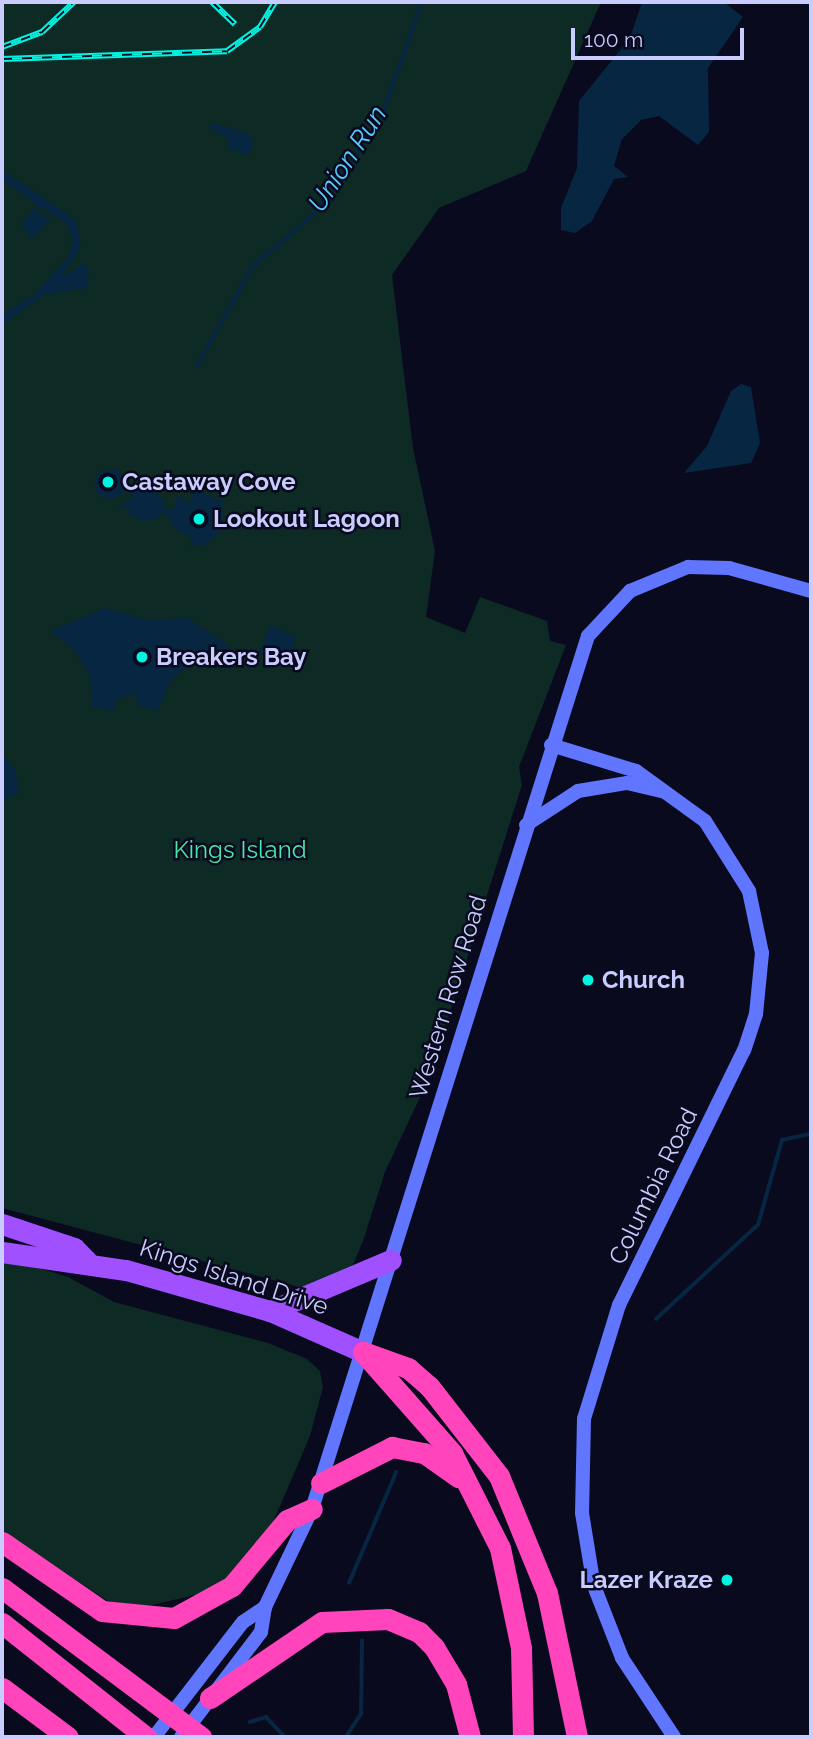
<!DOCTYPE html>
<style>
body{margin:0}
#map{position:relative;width:813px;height:1739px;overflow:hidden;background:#0a0a1f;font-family:Raleway,sans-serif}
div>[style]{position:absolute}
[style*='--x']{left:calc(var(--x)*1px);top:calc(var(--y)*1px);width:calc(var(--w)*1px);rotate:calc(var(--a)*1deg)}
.green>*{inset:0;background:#0d2a24}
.water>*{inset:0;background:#072642}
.round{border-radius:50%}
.stream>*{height:3.5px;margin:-1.75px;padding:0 1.75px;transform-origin:1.75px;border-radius:1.75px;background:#072642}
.secondary>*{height:14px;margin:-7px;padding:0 7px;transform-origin:7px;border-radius:7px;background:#6076ff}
.primary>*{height:21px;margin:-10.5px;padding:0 10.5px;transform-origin:10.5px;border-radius:10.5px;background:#a050ff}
.highway>*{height:21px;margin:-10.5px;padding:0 10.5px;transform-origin:10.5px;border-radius:10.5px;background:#ff44bc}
.rail>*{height:6px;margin-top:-3px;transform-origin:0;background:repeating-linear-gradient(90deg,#0a0a1f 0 10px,#00f4e4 0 20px);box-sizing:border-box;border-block:2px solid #00f4e4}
.dots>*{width:19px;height:19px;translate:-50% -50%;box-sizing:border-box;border:4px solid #0a0a1f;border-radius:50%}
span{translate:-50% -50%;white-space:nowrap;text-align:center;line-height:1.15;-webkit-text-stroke:5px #0a0a1f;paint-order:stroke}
.poi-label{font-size:24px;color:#c9ccff;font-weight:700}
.left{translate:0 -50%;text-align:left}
.right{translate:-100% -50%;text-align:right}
.park-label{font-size:24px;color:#4ae9a7}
.street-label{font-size:24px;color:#c9ccff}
.water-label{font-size:26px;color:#57cdff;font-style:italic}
.frame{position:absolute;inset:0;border:4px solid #c9ccff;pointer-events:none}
.scale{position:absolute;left:571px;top:28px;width:173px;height:32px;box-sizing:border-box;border:4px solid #c9ccff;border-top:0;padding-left:9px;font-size:21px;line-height:24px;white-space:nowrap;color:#c9ccff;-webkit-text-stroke:5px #0a0a1f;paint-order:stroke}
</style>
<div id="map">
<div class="green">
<div style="clip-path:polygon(2px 2px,601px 2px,526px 171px,439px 208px,392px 275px,413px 448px,435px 551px,426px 617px,465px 633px,480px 597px,547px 621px,550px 641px,566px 645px,519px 767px,522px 785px,429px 1078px,385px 1172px,363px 1241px,353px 1265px,307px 1289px,2px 1208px)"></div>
<div style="clip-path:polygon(2px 1257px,68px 1277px,114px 1302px,268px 1343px,307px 1359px,320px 1371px,323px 1387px,310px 1436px,262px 1548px,238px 1574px,199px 1594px,139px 1608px,111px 1603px,2px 1532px)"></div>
</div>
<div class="water">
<div style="clip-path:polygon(642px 2px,724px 2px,743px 17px,708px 68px,709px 132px,698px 145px,659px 116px,641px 120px,622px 139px,614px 166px,628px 177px,614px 179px,592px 221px,575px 233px,561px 230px,561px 208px,577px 168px,579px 101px,630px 38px)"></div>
<div style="clip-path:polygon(212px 123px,247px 133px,254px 143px,248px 155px,228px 148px,228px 139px,210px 128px)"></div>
<div style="clip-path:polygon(2px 170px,76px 220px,81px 247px,60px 278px,84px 263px,89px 271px,87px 288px,45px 294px,2px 325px,2px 315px,35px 294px,68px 257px,73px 239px,66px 223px,41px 207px,35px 210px,50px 221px,31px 239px,22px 224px,37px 204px,2px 180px)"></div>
<div style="clip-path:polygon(741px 384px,751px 387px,760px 443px,751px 463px,684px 473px,707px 446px,731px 391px)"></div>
<div class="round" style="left:95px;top:469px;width:30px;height:30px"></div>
<div style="clip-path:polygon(125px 482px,133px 493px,152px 485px,150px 491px,156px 489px,157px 498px,164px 498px,164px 507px,173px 511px,178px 495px,189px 504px,195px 490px,219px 500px,222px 494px,223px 529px,205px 545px,189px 546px,192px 538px,174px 528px,170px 517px,158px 511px,161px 517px,143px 521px,127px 512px,132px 507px,117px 509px,132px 498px)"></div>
<div style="clip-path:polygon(105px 608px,147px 620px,188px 618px,231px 647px,192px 662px,171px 680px,158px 710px,137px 706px,136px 693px,117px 699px,114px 711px,92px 707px,90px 676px,76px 652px,51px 631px)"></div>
<div style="clip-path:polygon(270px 625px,295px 637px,291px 665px,259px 653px)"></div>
<div style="clip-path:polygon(2px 754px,15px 770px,19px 792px,2px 801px)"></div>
</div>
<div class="stream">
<div style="--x:197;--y:366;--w:115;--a:-60.8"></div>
<div style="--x:253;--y:266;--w:80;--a:-40.4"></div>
<div style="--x:314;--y:214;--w:119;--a:-55.2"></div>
<div style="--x:382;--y:116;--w:121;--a:-70.7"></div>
<div style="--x:656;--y:1319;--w:139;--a:-42.7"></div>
<div style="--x:758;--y:1225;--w:88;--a:-74.2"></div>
<div style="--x:782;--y:1140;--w:30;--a:-12"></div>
<div style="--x:349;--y:1583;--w:120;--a:-66.9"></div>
<div style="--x:250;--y:1722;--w:17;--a:-17"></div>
<div style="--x:266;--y:1717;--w:28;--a:46"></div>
<div style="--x:346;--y:1737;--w:27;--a:-57"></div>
<div style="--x:361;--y:1714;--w:73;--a:-89.2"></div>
</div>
<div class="secondary">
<div style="--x:551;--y:745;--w:89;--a:17"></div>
<div style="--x:636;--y:771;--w:85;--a:35.9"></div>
<div style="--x:705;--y:821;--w:83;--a:57.8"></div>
<div style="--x:749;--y:891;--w:63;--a:78.2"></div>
<div style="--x:762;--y:953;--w:61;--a:95.6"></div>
<div style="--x:756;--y:1014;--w:38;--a:108"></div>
<div style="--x:744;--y:1050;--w:284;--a:116.1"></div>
<div style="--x:619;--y:1305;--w:119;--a:107.1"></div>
<div style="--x:584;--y:1419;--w:94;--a:91.2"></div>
<div style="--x:582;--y:1513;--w:74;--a:80.7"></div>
<div style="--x:594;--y:1586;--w:77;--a:68.7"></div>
<div style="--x:622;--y:1658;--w:95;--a:56.6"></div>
<div style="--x:526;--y:825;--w:62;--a:-33.2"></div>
<div style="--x:578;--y:791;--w:50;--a:-9.3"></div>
<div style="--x:627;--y:783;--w:37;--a:13"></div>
<div style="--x:154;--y:1737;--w:145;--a:-52.3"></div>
<div style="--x:243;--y:1622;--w:27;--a:-34"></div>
<div style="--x:181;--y:1737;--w:132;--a:-52.7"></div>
<div style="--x:261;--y:1632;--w:25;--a:-81"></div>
<div style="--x:265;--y:1607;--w:109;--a:-64.4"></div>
<div style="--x:312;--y:1509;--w:916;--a:-72.46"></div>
<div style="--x:588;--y:636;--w:62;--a:-47"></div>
<div style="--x:630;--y:591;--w:63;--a:-22.5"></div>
<div style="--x:688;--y:567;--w:41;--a:1.4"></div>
<div style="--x:729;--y:568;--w:85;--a:15.7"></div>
</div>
<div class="primary">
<div style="--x:2;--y:1224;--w:76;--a:18.4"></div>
<div style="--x:74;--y:1248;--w:18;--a:45"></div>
<div style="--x:2;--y:1252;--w:125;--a:8.3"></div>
<div style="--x:126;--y:1270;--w:150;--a:15.9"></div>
<div style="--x:270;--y:1311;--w:102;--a:23.8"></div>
<div style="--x:270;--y:1311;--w:131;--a:-22.9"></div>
</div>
<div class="highway">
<div style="--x:363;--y:1352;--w:48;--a:19.6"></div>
<div style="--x:408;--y:1368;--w:28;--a:41"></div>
<div style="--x:429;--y:1386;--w:114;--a:52.1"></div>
<div style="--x:499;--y:1476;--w:126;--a:67.7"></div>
<div style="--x:547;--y:1593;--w:147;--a:78.2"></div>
<div style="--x:363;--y:1352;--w:135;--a:48.6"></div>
<div style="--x:452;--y:1453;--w:106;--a:63.2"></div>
<div style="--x:500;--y:1548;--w:102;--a:78.1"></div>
<div style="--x:521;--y:1648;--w:89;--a:88.7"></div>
<div style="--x:321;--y:1483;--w:80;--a:-26.9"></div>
<div style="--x:392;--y:1447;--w:33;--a:11"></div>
<div style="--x:424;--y:1453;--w:42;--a:35.2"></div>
<div style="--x:2;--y:1542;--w:121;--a:34.6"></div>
<div style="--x:102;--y:1611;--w:72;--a:5.6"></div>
<div style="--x:174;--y:1618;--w:66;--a:-28.9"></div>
<div style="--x:232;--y:1586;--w:86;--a:-50.2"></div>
<div style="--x:287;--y:1520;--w:27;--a:-24"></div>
<div style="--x:2;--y:1588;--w:249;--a:36.8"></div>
<div style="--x:2;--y:1623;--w:184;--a:38.4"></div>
<div style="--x:2;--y:1688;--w:82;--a:36.6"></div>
<div style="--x:210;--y:1698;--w:135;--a:-34.2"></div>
<div style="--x:322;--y:1622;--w:66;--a:-2.6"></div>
<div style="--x:388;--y:1619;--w:34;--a:23"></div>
<div style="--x:419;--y:1632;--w:21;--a:45"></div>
<div style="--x:434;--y:1647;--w:43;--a:59.3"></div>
<div style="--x:456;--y:1684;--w:55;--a:75.2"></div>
</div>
<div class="rail">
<div style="--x:212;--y:2;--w:32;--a:44"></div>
<div style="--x:2;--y:47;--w:43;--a:-20.6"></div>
<div style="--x:42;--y:32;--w:44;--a:-43.2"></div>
<div style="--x:2;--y:59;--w:225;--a:-2"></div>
<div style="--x:227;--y:51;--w:41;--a:-36"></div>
<div style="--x:260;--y:27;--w:29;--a:-59"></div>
</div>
<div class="dots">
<div style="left:108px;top:482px;background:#00f4e4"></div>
<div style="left:199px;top:519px;background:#00f4e4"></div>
<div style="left:142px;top:657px;background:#00f4e4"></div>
<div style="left:588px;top:980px;background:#00f4e4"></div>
<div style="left:727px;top:1580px;background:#00f4e4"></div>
</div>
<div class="poi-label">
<span class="left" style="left:122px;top:482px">Castaway Cove</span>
<span class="left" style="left:213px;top:519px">Lookout Lagoon</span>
<span class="left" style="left:156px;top:657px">Breakers Bay</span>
<span class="left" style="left:602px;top:980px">Church</span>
<span class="right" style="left:713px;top:1580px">Lazer Kraze</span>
</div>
<div class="park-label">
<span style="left:240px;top:850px">Kings Island</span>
</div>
<div class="street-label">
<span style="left:448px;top:997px;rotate:-73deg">Western Row Road</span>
<span style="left:653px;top:1186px;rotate:-64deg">Columbia Road</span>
<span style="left:234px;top:1277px;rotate:18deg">Kings Island Drive</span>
</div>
<div class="water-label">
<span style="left:348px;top:159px;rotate:-57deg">Union Run</span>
</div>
<div class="frame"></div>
<div class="scale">100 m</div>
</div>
